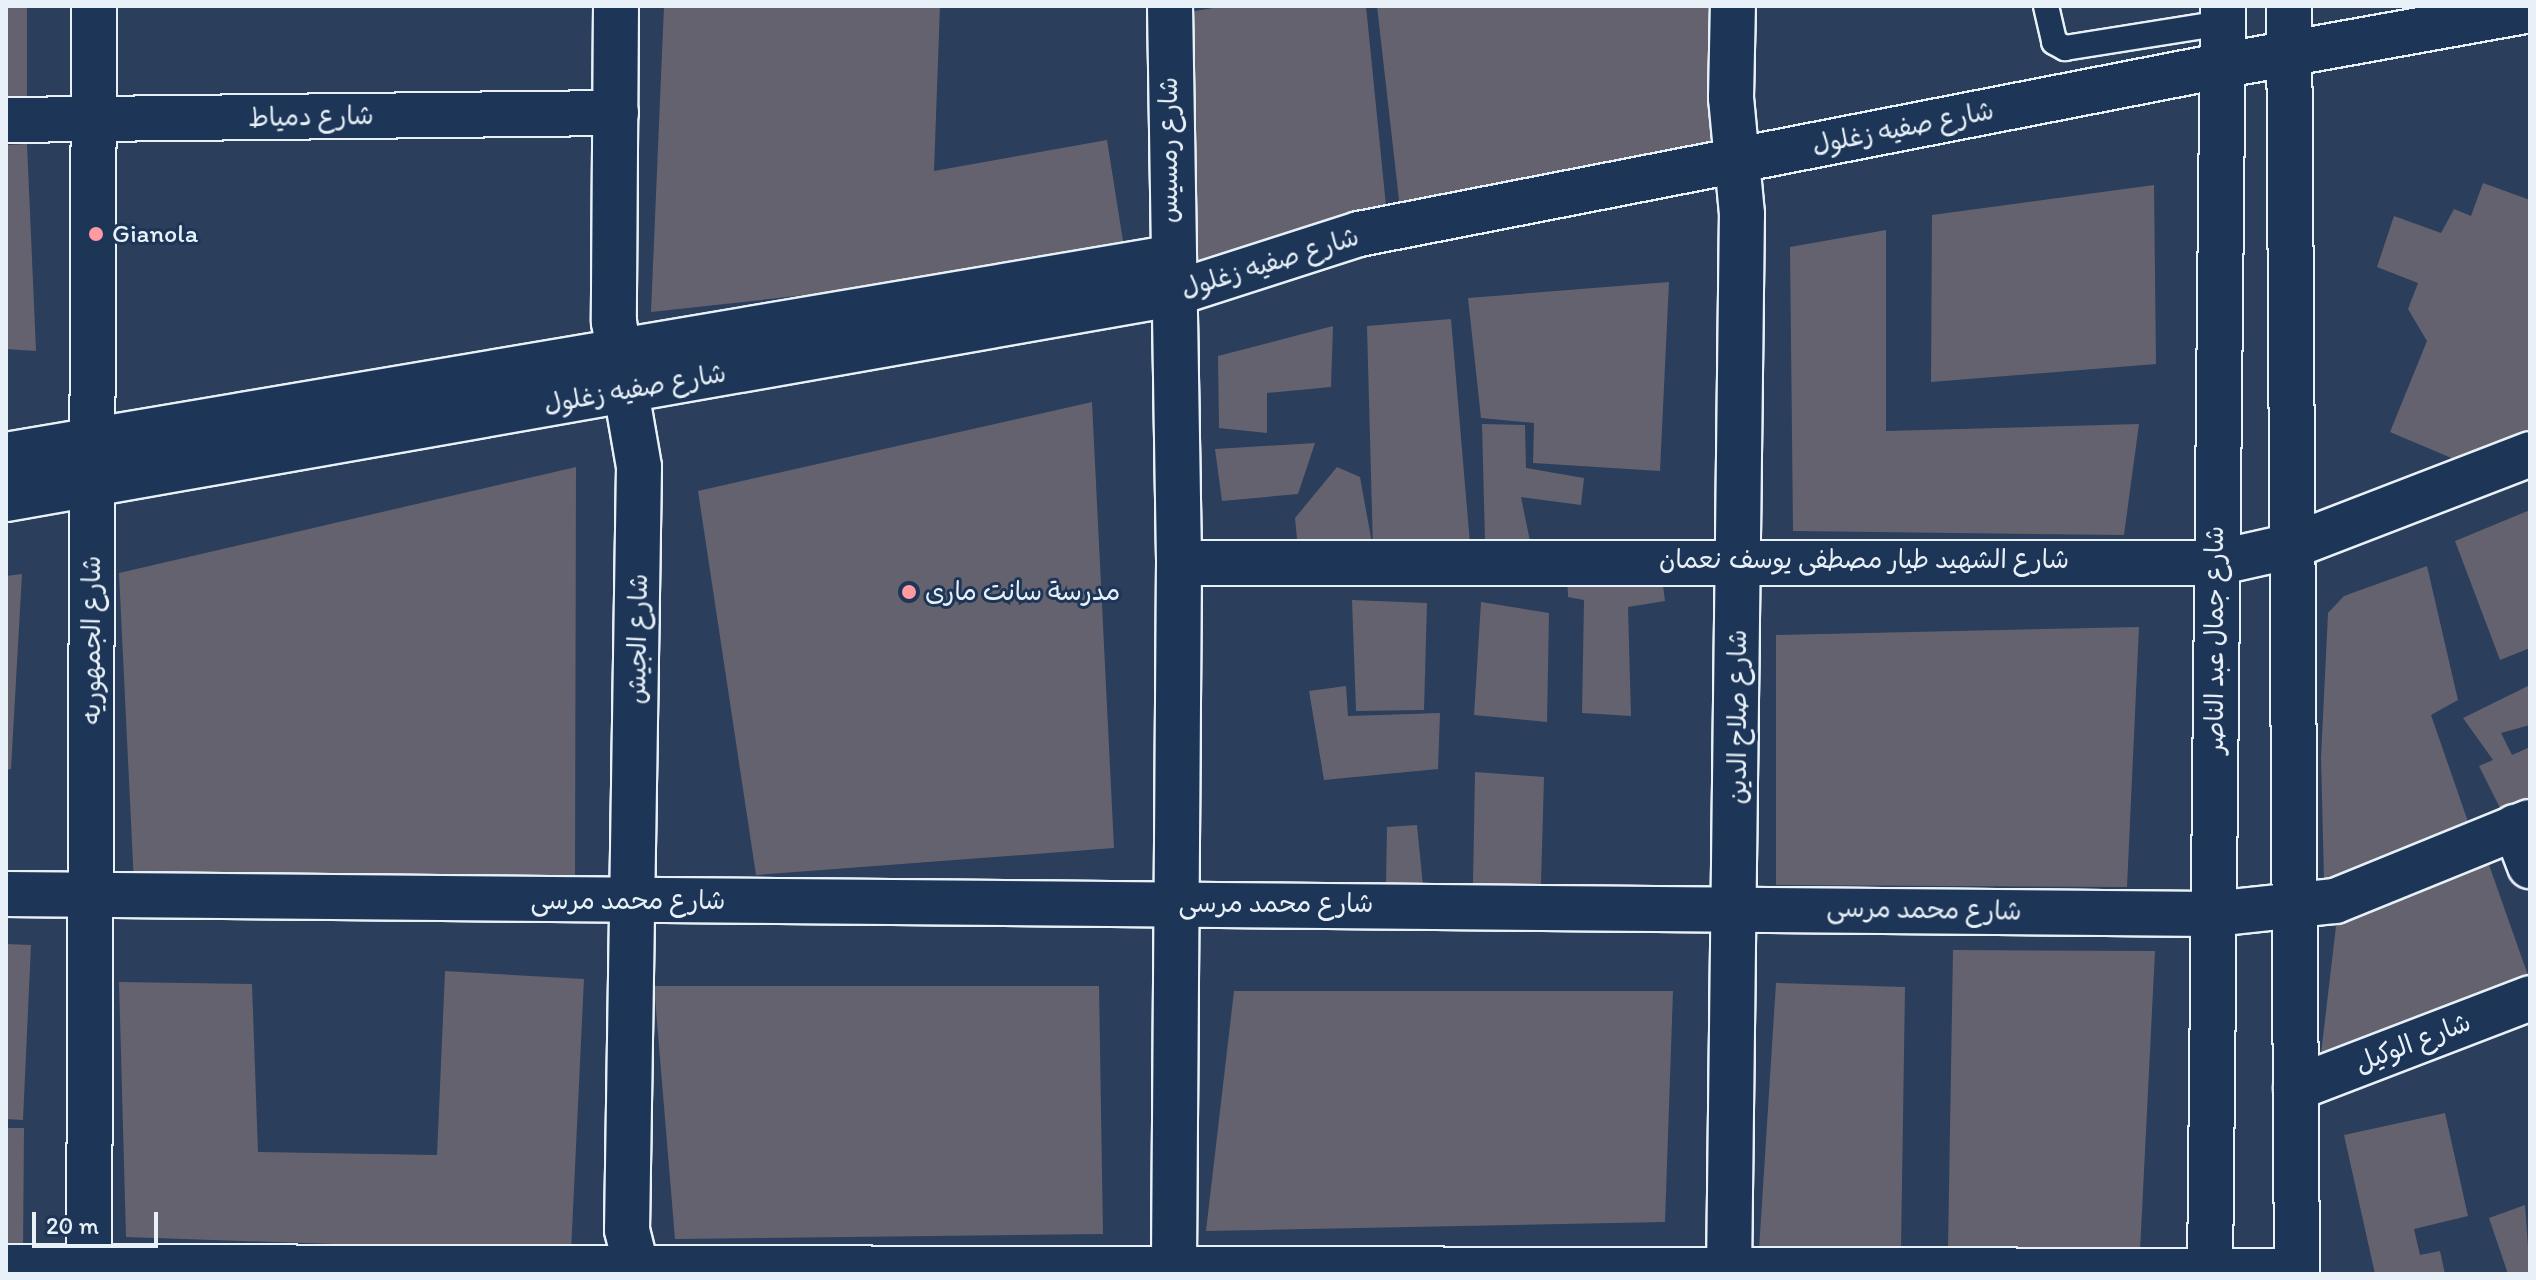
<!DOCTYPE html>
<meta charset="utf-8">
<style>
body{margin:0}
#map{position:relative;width:2536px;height:1280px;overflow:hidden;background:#2b3e5c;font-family:Itim,"Playpen Sans Arabic",sans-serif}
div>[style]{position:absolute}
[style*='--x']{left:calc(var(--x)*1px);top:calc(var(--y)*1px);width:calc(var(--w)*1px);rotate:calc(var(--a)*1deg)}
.building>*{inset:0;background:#64626e}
.roads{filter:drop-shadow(2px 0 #e8f1f8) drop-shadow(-2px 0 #e8f1f8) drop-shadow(0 2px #e8f1f8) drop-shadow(0 -2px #e8f1f8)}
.lane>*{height:24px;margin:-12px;padding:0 12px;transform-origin:12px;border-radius:12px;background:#1d3557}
.street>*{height:44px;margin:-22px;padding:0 22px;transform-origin:22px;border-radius:22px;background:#1d3557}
.secondary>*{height:44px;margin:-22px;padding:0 22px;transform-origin:22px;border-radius:22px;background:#1d3557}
.dots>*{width:22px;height:22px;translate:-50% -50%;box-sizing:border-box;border:4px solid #1d3557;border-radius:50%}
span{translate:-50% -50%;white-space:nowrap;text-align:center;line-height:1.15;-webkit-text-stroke:6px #1d3557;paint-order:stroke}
.street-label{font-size:26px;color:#e8f1f8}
.poi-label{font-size:26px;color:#e8f1f8}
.left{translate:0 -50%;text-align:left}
.frame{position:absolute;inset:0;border:8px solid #e8f1f8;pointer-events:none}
.scale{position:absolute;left:32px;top:1212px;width:126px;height:36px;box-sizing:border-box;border:4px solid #e8f1f8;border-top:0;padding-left:10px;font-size:24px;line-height:28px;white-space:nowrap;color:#e8f1f8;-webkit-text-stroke:6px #1d3557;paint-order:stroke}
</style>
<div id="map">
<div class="building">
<div style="clip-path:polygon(6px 6px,27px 6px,27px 102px,6px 102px)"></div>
<div style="clip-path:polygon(664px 6px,940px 6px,934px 171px,1107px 140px,1126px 260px,651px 312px)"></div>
<div style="clip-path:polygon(1225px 6px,1366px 6px,1387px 216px,1209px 273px,1186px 257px,1189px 12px)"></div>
<div style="clip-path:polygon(1377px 6px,1712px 6px,1713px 147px,1400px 209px)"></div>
<div style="clip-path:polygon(27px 144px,36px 351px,6px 349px,6px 145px)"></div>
<div style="clip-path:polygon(2483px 183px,2530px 200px,2530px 447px,2475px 468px,2390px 432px,2427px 341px,2408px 309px,2418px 283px,2377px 267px,2394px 216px,2441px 233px,2454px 209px,2471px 216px)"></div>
<div style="clip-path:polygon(2154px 185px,2156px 364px,1931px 382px,1932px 215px)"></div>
<div style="clip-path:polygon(1886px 230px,1886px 431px,2139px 424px,2124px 535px,1793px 531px,1790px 247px)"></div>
<div style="clip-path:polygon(1669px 282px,1660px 471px,1533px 463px,1534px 423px,1481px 418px,1468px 298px)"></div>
<div style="clip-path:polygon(1451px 319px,1470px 544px,1373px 549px,1367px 326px)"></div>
<div style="clip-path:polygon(1333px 326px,1331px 387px,1267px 393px,1267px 433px,1219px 428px,1218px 356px)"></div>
<div style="clip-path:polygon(1092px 402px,1114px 848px,756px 875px,698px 491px)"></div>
<div style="clip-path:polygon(1482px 424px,1525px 425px,1526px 468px,1584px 478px,1581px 505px,1521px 497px,1531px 546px,1485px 542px)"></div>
<div style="clip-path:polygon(1315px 443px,1298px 494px,1222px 501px,1215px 449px)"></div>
<div style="clip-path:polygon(576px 467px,575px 879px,134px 884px,119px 573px)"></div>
<div style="clip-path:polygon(1337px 467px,1360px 477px,1373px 549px,1298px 550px,1295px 518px)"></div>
<div style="clip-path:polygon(2530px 510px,2530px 648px,2500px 660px,2455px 541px)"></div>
<div style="clip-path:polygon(2427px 566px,2458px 700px,2431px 715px,2474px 839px,2333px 886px,2324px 879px,2321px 758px,2328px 613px,2344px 596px)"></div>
<div style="clip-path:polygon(1661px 570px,1665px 601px,1628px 607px,1631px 716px,1582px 713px,1584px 600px,1568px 597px,1567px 572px)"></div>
<div style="clip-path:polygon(22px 574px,11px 769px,6px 770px,6px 576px)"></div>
<div style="clip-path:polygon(1352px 600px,1427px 603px,1424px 710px,1356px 711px)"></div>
<div style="clip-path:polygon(1481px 602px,1549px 613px,1547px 722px,1474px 715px)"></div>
<div style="clip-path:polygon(2139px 627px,2127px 887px,1776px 885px,1776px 635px)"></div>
<div style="clip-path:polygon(2530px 685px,2530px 725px,2501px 733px,2512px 755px,2530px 747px,2530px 796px,2501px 810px,2479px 766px,2493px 760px,2463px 718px)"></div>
<div style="clip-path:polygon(1346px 686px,1348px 716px,1440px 713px,1438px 769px,1324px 780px,1309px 691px)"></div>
<div style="clip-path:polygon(1475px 772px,1544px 777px,1541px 884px,1473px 883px)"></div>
<div style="clip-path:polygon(1417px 825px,1423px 886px,1386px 884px,1387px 827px)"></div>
<div style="clip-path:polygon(2488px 862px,2530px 981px,2318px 1080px,2336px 926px)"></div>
<div style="clip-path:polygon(6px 944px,31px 945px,23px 1120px,6px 1119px)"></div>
<div style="clip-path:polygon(1953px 950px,2155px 951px,2140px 1251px,1948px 1249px)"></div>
<div style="clip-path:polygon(445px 971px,584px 979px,571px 1252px,126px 1237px,119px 982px,252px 984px,258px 1152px,437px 1155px)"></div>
<div style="clip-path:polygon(1776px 983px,1905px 987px,1901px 1249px,1759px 1250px)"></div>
<div style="clip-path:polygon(654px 986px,1099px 986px,1103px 1234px,675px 1239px)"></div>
<div style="clip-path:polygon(1234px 991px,1673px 991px,1665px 1222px,1206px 1231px)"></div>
<div style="clip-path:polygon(2445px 1113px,2468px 1216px,2414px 1229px,2420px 1255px,2440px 1251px,2445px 1274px,2375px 1274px,2344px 1135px)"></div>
<div style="clip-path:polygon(6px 1128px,24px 1128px,23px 1252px,6px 1253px)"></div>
<div style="clip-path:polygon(2525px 1205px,2530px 1274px,2508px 1274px,2489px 1218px)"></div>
</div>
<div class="roads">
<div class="lane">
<div style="--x:2046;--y:6;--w:37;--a:77"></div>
<div style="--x:2054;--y:42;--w:13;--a:29"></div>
<div style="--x:2065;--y:48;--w:160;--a:-9"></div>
</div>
<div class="street">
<div style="--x:616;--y:6;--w:316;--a:90.4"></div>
<div style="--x:614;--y:322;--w:147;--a:80.2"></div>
<div style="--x:639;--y:467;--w:763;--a:90.9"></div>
<div style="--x:627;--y:1230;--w:45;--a:76"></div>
<div style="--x:1170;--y:6;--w:557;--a:89.07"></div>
<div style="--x:1179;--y:563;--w:705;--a:90.41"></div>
<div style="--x:6;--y:120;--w:610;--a:-0.66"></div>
<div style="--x:6;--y:455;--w:1180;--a:-9.61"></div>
<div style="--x:6;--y:499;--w:1184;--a:-9.97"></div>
<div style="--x:1172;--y:294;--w:196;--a:-17.8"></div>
<div style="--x:1359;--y:234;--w:882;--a:-11.04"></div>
<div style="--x:1179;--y:563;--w:1037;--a:0"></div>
<div style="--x:2216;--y:563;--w:78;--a:-12.6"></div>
<div style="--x:2292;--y:546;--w:255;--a:-21.1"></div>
<div style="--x:2515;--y:827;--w:42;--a:69"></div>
<div style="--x:6;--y:894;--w:2207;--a:0.52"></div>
<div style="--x:2213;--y:914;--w:123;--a:-6.1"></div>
<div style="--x:2335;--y:901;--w:210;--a:-22.1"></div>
<div style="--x:2296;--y:1088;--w:251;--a:-21"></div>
<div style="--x:6;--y:1267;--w:2291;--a:0.1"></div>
<div style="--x:1729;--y:1274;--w:1060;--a:-89.3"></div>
<div style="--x:1742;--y:214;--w:117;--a:-95.4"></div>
<div style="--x:1731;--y:98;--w:92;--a:-88.8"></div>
</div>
<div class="secondary">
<div style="--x:2289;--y:6;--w:1268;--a:89.64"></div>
<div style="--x:2225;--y:65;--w:310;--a:-10.2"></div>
<div style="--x:89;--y:1274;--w:1268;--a:-89.77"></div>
<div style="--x:2210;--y:1274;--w:1268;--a:-89.41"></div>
</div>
</div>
<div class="dots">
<div style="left:96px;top:234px;background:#ff9aa2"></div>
<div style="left:909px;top:592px;background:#ff9aa2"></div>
</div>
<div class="street-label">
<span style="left:311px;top:117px;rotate:-1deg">شارع دمياط</span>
<span style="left:1903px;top:128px;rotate:-11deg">شارع صفيه زغلول</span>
<span style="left:1169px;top:150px;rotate:-90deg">شارع رمسيس</span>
<span style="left:1270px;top:263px;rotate:-17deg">شارع صفيه زغلول</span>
<span style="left:635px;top:389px;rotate:-10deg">شارع صفيه زغلول</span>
<span style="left:1864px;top:560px">شارع الشهيد طيار مصطفى يوسف نعمان</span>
<span style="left:638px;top:639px;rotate:-89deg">شارع الجيش</span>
<span style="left:92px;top:640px;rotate:-90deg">شارع الجمهوريه</span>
<span style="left:2215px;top:640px;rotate:-90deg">شارع جمال عبد الناصر</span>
<span style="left:1738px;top:717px;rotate:-90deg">شارع صلاح الدين</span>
<span style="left:628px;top:901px">شارع محمد مرسى</span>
<span style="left:1276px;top:904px">شارع محمد مرسى</span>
<span style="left:1924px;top:910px;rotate:1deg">شارع محمد مرسى</span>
<span style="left:2413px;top:1043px;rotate:-21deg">شارع الوكيل</span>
</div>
<div class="poi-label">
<span class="left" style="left:112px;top:234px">Gianola</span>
<span class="left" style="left:925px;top:592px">مدرسة سانت مارى</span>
</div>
<div class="frame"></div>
<div class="scale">20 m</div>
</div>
